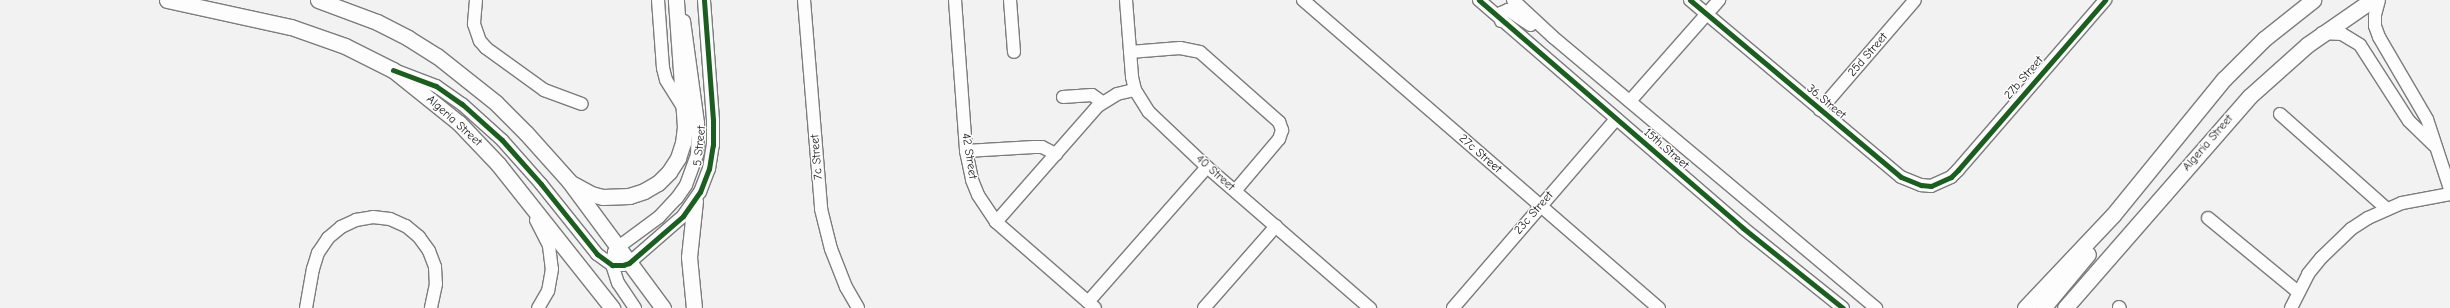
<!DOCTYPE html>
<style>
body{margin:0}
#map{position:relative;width:2450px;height:308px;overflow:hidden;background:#f2f2f2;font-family:"Comic Neue",sans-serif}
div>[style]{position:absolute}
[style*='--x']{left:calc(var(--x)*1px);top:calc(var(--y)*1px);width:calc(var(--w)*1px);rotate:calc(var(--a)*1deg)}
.roads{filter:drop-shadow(1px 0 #7c7c7c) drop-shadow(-1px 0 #7c7c7c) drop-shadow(0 1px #7c7c7c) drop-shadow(0 -1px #7c7c7c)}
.minor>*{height:12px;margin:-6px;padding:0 6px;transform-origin:6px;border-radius:6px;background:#fdfdfd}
.major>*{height:15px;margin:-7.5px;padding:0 7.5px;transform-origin:7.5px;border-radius:7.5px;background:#fdfdfd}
.cycleway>*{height:5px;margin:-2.5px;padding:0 2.5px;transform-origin:2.5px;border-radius:2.5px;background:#1b5e20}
span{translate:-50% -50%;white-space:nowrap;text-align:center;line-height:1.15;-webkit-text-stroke:3px #fff;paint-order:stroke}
.street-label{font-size:12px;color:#1c1c1c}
</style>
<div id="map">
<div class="roads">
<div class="minor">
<div style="--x:476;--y:0;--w:24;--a:95"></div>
<div style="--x:474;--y:24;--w:18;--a:71"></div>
<div style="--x:480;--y:41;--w:9;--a:49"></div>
<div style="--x:486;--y:48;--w:72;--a:35.9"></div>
<div style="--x:544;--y:90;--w:40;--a:20.2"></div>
<div style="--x:658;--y:0;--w:68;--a:85.8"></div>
<div style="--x:663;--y:68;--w:12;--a:76"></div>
<div style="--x:666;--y:80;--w:34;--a:58"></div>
<div style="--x:804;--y:0;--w:210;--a:85.3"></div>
<div style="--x:821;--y:209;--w:41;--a:76"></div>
<div style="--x:831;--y:249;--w:41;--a:68.5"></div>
<div style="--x:846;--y:287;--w:24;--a:60"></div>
<div style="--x:955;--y:0;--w:151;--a:85.8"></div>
<div style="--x:966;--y:151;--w:30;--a:78"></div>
<div style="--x:972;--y:180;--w:16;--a:68"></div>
<div style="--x:978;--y:195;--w:32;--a:56"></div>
<div style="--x:996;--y:222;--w:131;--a:41"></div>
<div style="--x:1010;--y:0;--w:52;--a:85.6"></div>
<div style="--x:1126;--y:0;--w:77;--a:85.5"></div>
<div style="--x:1132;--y:77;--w:13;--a:77"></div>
<div style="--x:1135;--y:90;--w:26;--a:58"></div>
<div style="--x:1149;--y:112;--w:80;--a:43.5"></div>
<div style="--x:1207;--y:167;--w:216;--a:40.9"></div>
<div style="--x:1303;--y:0;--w:471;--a:40.9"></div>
<div style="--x:1479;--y:0;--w:349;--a:40.8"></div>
<div style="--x:1743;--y:228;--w:128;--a:38.7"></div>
<div style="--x:1513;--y:0;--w:54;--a:42.8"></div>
<div style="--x:1553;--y:37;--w:422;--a:40"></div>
<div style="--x:1690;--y:0;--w:275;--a:40"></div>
<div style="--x:1901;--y:177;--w:22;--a:22"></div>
<div style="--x:1921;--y:185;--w:10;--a:6"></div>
<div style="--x:1931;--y:186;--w:22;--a:-24"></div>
<div style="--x:1951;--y:177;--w:10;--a:-45"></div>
<div style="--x:1958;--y:170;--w:225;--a:-49.1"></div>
<div style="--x:2379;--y:0;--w:16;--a:105"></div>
<div style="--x:2375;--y:15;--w:11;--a:90"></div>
<div style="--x:2375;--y:26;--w:12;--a:70"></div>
<div style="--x:2379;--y:37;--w:95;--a:59.7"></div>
<div style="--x:2427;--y:119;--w:74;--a:71.8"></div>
<div style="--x:1501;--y:21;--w:8;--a:-90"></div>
<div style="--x:1501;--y:13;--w:8;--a:-23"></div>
<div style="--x:1508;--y:10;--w:27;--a:34"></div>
<div style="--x:2322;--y:33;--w:20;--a:3"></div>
<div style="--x:2342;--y:34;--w:21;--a:31"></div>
<div style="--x:2360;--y:45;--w:90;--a:57.2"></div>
<div style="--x:2409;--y:121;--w:35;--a:44"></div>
<div style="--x:1130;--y:52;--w:50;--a:-4.6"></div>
<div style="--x:1180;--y:48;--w:20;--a:11"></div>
<div style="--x:1200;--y:52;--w:106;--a:41.5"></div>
<div style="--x:1279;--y:122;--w:9;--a:69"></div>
<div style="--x:1282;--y:130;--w:9;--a:108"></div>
<div style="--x:1279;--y:139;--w:68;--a:130.2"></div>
<div style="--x:397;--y:71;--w:42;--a:21"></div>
<div style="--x:436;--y:86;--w:32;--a:35"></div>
<div style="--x:462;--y:104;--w:54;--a:42"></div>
<div style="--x:502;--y:140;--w:59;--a:48.4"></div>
<div style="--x:541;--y:184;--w:90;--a:51.3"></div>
<div style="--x:597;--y:254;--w:19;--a:36"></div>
<div style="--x:612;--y:265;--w:11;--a:0"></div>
<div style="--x:623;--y:265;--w:6;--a:-18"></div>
<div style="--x:629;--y:263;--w:72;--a:-41"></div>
<div style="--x:683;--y:216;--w:29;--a:-55"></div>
<div style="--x:700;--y:192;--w:25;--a:-69"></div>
<div style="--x:709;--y:169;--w:24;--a:-81"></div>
<div style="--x:713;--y:145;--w:25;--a:-90"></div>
<div style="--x:713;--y:120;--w:120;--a:-94.3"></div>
<div style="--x:1063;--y:97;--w:29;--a:-4"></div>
<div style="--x:1092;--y:95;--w:12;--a:35"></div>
<div style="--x:1630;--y:101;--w:135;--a:-48.6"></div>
<div style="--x:1820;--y:110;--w:145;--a:-49.2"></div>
<div style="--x:2280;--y:114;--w:143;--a:41.6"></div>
<div style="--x:966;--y:151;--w:68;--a:-3.4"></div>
<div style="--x:1034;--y:147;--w:8;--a:0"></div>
<div style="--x:1042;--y:147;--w:16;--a:27"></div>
<div style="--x:2208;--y:218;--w:117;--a:39.4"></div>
<div style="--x:536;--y:220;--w:29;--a:63"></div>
<div style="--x:549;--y:246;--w:23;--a:83"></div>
<div style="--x:552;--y:269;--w:22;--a:100"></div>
<div style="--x:548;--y:291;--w:20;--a:120"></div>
<div style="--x:996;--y:222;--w:154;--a:-48.7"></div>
<div style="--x:1098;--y:106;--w:22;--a:-32"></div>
<div style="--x:1117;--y:94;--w:18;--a:-13"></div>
<div style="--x:1088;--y:302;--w:180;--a:-48.6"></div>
<div style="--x:2119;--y:307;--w:1;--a:45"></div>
<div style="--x:306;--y:308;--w:40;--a:-80"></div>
<div style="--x:313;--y:269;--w:17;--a:-73"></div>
<div style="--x:318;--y:253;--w:18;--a:-56"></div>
<div style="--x:328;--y:238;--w:17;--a:-40"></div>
<div style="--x:341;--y:227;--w:17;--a:-25"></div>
<div style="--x:356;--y:220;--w:17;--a:-10"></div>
<div style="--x:373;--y:217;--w:17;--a:7"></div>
<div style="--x:390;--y:219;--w:17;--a:24"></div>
<div style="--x:406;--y:226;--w:17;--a:40"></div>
<div style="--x:419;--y:237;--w:17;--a:54"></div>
<div style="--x:429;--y:251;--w:17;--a:69"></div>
<div style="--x:435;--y:267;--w:17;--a:87"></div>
<div style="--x:436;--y:284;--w:25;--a:102"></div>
<div style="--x:635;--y:308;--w:30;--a:-124"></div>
<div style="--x:618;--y:283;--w:19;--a:-108"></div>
<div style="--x:612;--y:265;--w:13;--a:-81"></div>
<div style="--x:614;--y:252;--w:5;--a:-53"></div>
<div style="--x:617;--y:248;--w:52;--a:-36.4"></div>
<div style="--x:659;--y:217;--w:26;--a:-47"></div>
<div style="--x:677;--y:198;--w:16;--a:-55"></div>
<div style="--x:686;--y:185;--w:32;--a:-70"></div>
<div style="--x:697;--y:155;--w:32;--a:-88"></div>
<div style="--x:698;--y:123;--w:103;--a:-97.8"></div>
<div style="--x:1204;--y:308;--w:109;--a:-48.7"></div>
<div style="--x:1453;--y:308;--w:250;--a:-49.2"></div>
<div style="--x:2291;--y:308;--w:38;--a:-63"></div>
<div style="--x:2308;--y:274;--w:21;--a:-51"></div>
<div style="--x:2321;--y:258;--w:42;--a:-44"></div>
<div style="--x:2351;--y:229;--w:20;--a:-33"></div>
<div style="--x:2368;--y:218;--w:37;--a:-24"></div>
<div style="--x:2402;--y:203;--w:49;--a:-10.6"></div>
</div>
<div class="major">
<div style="--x:167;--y:0;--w:127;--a:12.3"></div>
<div style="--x:291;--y:27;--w:57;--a:19.4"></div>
<div style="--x:345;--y:46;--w:54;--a:26.6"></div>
<div style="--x:393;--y:70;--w:85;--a:38.8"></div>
<div style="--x:459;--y:123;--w:57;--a:46.4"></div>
<div style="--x:498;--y:164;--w:184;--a:51.6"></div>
<div style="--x:318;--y:0;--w:63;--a:20.4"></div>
<div style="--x:377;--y:22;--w:35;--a:27"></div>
<div style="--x:408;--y:38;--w:34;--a:32"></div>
<div style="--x:437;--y:56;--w:75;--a:38.5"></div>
<div style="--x:496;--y:103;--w:42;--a:45"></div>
<div style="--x:526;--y:133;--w:64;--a:48.1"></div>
<div style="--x:569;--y:181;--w:158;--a:53.5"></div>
<div style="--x:573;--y:184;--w:21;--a:29"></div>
<div style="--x:591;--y:194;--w:12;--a:14"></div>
<div style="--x:603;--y:197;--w:26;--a:-2"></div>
<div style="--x:629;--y:196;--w:16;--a:-18"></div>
<div style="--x:644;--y:191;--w:16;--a:-30"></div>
<div style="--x:658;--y:183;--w:16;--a:-45"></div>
<div style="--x:669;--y:172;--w:17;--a:-57"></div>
<div style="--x:678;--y:158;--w:16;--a:-72"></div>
<div style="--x:683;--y:143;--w:16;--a:-83"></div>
<div style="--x:685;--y:127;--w:127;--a:-94.1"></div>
<div style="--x:694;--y:308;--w:51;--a:-95.6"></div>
<div style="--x:689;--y:257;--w:56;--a:-83.9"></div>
<div style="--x:2025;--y:308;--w:128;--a:-46.6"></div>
<div style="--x:2113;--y:215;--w:176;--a:-50.8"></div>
<div style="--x:2224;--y:79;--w:57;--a:-45"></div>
<div style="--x:2264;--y:39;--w:63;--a:-38.5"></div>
<div style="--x:2043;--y:308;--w:70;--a:-50.2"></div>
<div style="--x:2065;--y:308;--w:281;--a:-48.9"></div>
<div style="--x:2250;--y:96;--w:76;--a:-41.8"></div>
<div style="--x:2307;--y:45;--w:79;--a:-34.7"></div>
</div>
</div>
<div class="cycleway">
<div style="--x:1479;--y:0;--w:349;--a:40.8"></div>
<div style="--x:1743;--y:228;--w:128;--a:38.7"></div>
<div style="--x:1690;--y:0;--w:275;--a:40"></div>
<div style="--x:1901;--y:177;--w:22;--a:22"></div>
<div style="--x:1921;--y:185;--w:10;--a:6"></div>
<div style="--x:1931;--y:186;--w:22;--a:-24"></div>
<div style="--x:1951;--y:177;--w:10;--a:-45"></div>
<div style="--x:1958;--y:170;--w:225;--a:-49.1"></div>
<div style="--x:393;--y:70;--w:46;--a:20.4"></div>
<div style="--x:436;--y:86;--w:32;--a:35"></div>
<div style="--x:462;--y:104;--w:54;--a:42"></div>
<div style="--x:502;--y:140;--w:59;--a:48.4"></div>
<div style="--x:541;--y:184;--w:90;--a:51.3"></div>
<div style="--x:597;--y:254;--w:19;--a:36"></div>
<div style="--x:612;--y:265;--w:11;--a:0"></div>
<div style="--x:623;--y:265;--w:6;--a:-18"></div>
<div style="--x:629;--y:263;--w:72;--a:-41"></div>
<div style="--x:683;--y:216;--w:29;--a:-55"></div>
<div style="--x:700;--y:192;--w:25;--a:-69"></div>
<div style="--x:709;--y:169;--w:24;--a:-81"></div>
<div style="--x:713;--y:145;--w:25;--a:-90"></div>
<div style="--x:713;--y:120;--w:120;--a:-94.3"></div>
</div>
<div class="street-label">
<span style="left:1868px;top:55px;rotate:-49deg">25d Street</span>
<span style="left:2024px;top:78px;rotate:-49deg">27b Street</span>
<span style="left:1826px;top:102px;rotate:40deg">36 Street</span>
<span style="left:454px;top:121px;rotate:42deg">Algeria Street</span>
<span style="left:2208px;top:143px;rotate:-49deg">Algeria Street</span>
<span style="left:700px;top:146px;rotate:-84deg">5 Street</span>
<span style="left:1666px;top:149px;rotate:41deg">15th Street</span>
<span style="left:1480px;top:154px;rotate:41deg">27c Street</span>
<span style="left:969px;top:156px;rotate:81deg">42 Street</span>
<span style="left:817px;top:157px;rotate:-95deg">7c Street</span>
<span style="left:1215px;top:173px;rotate:42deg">40 Street</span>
<span style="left:1534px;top:213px;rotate:-49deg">23c Street</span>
</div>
</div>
